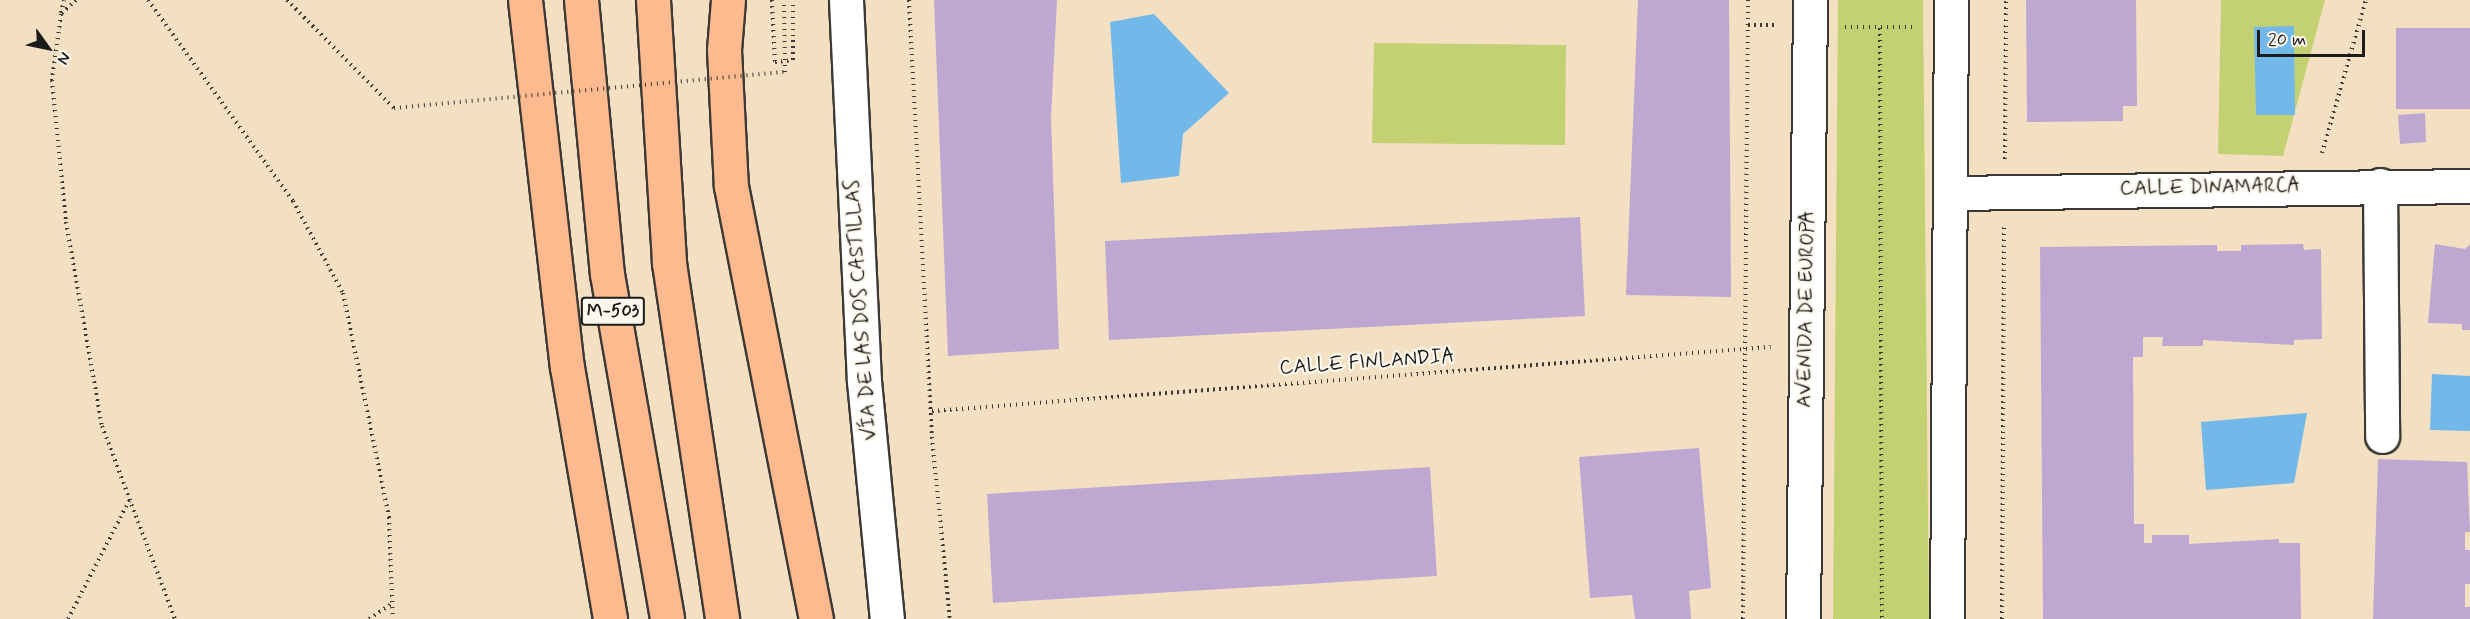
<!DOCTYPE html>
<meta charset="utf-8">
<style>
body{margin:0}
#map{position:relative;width:2470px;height:619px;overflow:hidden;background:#f3dfc2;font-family:Mynerve,sans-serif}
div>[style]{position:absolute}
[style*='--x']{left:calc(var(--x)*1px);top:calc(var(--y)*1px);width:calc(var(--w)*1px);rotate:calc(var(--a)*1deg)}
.green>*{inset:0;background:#c3d173}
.water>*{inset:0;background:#72b9ea}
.building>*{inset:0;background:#bea8d2}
.path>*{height:4px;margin-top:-2px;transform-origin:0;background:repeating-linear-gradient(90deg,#3c3935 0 1.5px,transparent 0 6px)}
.roads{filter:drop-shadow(2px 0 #3c3935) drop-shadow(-2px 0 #3c3935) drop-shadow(0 2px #3c3935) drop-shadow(0 -2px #3c3935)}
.minor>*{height:33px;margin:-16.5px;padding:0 16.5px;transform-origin:16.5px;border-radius:16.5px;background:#fff}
.highway>*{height:33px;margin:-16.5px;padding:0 16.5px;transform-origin:16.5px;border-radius:16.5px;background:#fcba8e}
.path-bridge>*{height:4px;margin-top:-2px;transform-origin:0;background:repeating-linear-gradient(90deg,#3c3935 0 1.5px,transparent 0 6px)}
span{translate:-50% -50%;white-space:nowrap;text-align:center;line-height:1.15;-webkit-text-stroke:4.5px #fbf7ec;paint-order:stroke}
.shield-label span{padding:2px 4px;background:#fbf7ec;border:2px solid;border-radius:4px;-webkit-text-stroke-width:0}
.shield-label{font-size:18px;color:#1c1c1c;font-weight:700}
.street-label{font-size:20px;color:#1c1c1c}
.north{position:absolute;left:18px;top:18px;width:60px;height:60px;-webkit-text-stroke:4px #fbf7ec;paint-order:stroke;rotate:123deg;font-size:16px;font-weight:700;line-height:24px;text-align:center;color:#1c1c1c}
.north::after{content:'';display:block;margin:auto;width:21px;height:27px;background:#1c1c1c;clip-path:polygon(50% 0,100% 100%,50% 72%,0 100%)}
.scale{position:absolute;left:2257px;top:30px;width:108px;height:27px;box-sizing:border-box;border:3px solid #1c1c1c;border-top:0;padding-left:8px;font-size:18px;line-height:21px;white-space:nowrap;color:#1c1c1c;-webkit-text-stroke:4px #fbf7ec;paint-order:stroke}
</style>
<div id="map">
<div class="green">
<div style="clip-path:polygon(1838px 0,1923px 0,1929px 619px,1833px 619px)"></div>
<div style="clip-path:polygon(2221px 0,2325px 0,2283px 156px,2218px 154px)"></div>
<div style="clip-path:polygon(1374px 43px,1566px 45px,1565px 145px,1372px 143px)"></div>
</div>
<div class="water">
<div style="clip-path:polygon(1154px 14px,1229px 93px,1183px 134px,1179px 176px,1121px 183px,1110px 22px)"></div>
<div style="clip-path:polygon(2294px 26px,2295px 115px,2256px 115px,2254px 27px)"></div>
<div style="clip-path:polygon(2432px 374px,2470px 376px,2470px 431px,2430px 430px)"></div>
<div style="clip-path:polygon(2307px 413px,2294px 483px,2206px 490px,2201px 422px)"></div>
</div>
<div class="building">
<div style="clip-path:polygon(934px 0,1057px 0,1051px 118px,1059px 349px,948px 356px)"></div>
<div style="clip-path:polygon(1638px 0,1729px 0,1731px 297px,1626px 295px)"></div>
<div style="clip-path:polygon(2026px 0,2136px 0,2137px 106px,2123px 106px,2123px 121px,2027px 122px)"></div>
<div style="clip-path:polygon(2396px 28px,2470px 28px,2470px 109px,2396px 109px)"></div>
<div style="clip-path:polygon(2425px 113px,2426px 142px,2400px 144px,2398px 115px)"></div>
<div style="clip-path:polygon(1580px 217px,1585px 316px,1109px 340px,1105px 241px)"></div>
<div style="clip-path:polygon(2303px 244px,2304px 250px,2321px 249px,2322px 339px,2294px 340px,2294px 345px,2203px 340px,2203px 346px,2162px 346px,2163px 337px,2143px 337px,2143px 357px,2133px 357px,2134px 524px,2144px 524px,2144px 543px,2152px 543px,2152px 535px,2189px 535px,2189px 544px,2279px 539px,2279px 543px,2300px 543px,2301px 619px,2043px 619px,2040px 247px,2217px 245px,2217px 251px,2241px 251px,2241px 245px)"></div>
<div style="clip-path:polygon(2435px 244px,2465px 249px,2470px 244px,2470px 330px,2462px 330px,2462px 324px,2428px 323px)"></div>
<div style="clip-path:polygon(1699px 448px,1711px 588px,1689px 591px,1691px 619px,1635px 619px,1632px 595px,1590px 598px,1579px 457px)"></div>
<div style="clip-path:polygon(2378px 459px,2467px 462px,2470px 532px,2465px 532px,2465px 550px,2470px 550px,2470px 584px,2465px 584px,2465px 607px,2470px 607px,2470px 619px,2373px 619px)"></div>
<div style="clip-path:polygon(1430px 467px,1437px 576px,993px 603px,987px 494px)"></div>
</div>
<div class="path">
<div style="--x:76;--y:0;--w:21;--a:137"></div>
<div style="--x:61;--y:14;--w:67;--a:97.8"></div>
<div style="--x:52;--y:80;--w:143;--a:84.4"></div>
<div style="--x:66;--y:222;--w:207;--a:80"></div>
<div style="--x:102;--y:426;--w:206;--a:69.3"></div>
<div style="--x:148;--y:0;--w:248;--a:54.2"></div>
<div style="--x:293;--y:201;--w:105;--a:61.5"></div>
<div style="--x:343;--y:293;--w:229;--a:78.4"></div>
<div style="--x:389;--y:517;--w:102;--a:87.8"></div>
<div style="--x:287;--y:0;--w:152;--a:45.3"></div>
<div style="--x:772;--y:0;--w:62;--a:87.2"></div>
<div style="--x:775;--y:62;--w:18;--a:-6"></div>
<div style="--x:793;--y:60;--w:60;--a:-90"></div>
<div style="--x:909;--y:0;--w:438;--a:87"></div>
<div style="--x:932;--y:437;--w:183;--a:84.4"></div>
<div style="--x:61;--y:13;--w:13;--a:-77"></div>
<div style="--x:1748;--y:25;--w:26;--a:0"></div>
<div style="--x:1845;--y:27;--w:70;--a:0"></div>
<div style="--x:1880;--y:28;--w:591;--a:89.81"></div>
<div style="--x:2322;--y:153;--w:159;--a:-74"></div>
<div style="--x:2005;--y:159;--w:159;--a:-89.6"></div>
<div style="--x:932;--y:411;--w:841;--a:-4.36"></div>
<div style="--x:68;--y:619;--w:133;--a:-62.7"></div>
<div style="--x:369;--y:619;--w:27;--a:-34"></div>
<div style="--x:1743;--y:619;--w:619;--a:-89.54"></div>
<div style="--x:2002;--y:619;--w:392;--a:-89.7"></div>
</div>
<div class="roads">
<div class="minor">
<div style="--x:846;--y:0;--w:381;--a:87.3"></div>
<div style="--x:864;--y:381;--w:239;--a:84.5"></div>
<div style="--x:2380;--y:185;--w:251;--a:89.5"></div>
<div style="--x:1951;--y:193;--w:519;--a:-0.77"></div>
<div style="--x:1803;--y:619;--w:619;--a:-89.35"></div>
<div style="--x:1947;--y:619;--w:619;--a:-89.63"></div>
</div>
<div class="highway">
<div style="--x:525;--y:0;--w:369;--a:83.5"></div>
<div style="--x:567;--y:367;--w:256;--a:80.3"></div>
<div style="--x:581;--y:0;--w:275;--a:84.6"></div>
<div style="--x:607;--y:274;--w:350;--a:80.1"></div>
<div style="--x:653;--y:0;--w:263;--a:86.5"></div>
<div style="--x:669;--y:263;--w:360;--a:81.5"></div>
<div style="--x:728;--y:0;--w:50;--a:94.6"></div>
<div style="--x:724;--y:50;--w:136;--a:87.1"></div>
<div style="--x:731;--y:186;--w:441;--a:78.9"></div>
</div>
</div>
<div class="path-bridge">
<div style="--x:394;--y:108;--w:393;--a:-5.3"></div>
<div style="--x:785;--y:72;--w:72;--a:-90.8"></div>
</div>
<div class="shield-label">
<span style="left:613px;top:311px">M-503</span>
</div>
<div class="street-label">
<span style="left:2210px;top:187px;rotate:-1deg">CALLE DINAMARCA</span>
<span style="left:1806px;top:309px;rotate:-89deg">AVENIDA DE EUROPA</span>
<span style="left:861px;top:310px;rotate:-94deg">VÍA DE LAS DOS CASTILLAS</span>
<span style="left:1367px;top:362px;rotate:-4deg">CALLE FINLANDIA</span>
</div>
<div class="north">N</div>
<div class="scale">20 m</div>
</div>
